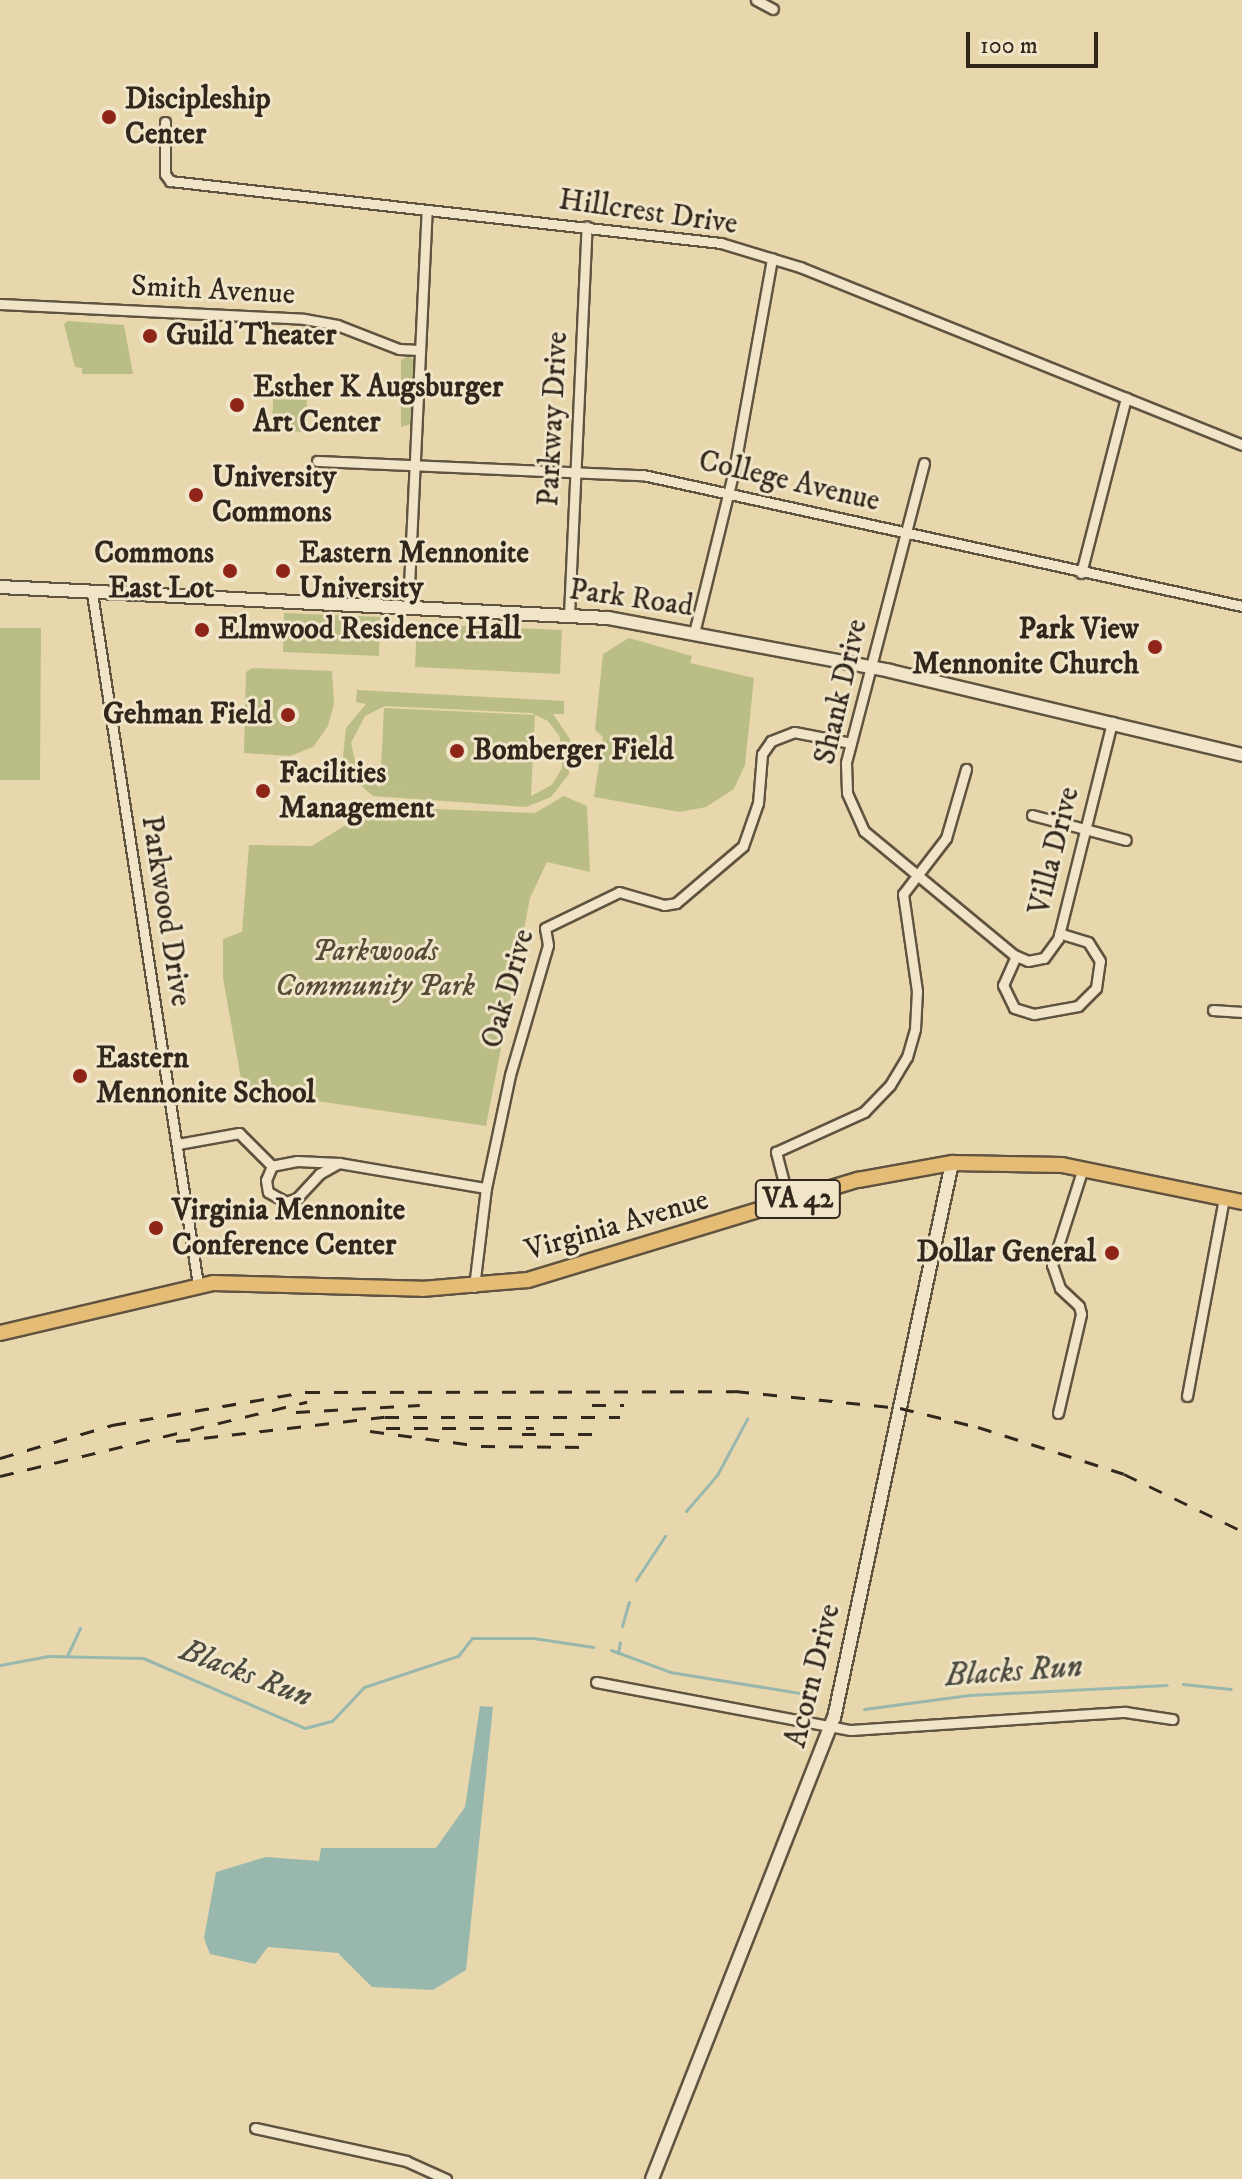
<!DOCTYPE html>
<style>
body{margin:0}
#map{position:relative;width:1242px;height:2179px;overflow:hidden;background:#e8d7ac;font-family:"IM FELL DW Pica",serif}
div>[style]{position:absolute}
[style*='--x']{left:calc(var(--x)*1px);top:calc(var(--y)*1px);width:calc(var(--w)*1px);rotate:calc(var(--a)*1deg)}
.green>*{inset:0;background:#bbbd86}
.water>*{inset:0;background:#98b8ae}
.stream>*{height:3px;margin:-1.5px;padding:0 1.5px;transform-origin:1.5px;border-radius:1.5px;background:#98b8ae}
.roads{filter:drop-shadow(2px 0 #605340) drop-shadow(-2px 0 #605340) drop-shadow(0 2px #605340) drop-shadow(0 -2px #605340)}
.street>*{height:9px;margin:-4.5px;padding:0 4.5px;transform-origin:4.5px;border-radius:4.5px;background:#f0e5c9}
.secondary>*{height:12px;margin:-6px;padding:0 6px;transform-origin:6px;border-radius:6px;background:#f0e5c9}
.primary>*{height:14px;margin:-7px;padding:0 7px;transform-origin:7px;border-radius:7px;background:#e4bc76}
.rail>*{height:3px;margin-top:-1.5px;transform-origin:0;background:repeating-linear-gradient(90deg,#32271c 0 14px,transparent 0 28px)}
.dots>*{width:22px;height:22px;translate:-50% -50%;box-sizing:border-box;border:4px solid #f0e5c9;border-radius:50%}
span{translate:-50% -50%;white-space:nowrap;text-align:center;line-height:1.15;-webkit-text-stroke:6px #f0e5c9;paint-order:stroke}
.shield-label span{padding:2px 6px;background:#f0e5c9;border:2px solid;border-radius:6px;-webkit-text-stroke-width:0}
.shield-label{font-size:28px;color:#32271c;font-weight:700}
.poi-label{font-size:30px;color:#32271c;font-weight:700}
.left{translate:0 -50%;text-align:left}
.right{translate:-100% -50%;text-align:right}
.street-label{font-size:30px;color:#32271c}
.park-label{font-size:30px;color:#544c36;font-style:italic}
.water-label{font-size:32px;color:#4c4b40;font-style:italic}
.scale{position:absolute;left:966px;top:32px;width:132px;height:36px;box-sizing:border-box;border:4px solid #32271c;border-top:0;padding-left:10px;font-size:24px;line-height:28px;white-space:nowrap;color:#32271c;-webkit-text-stroke:6px #f0e5c9;paint-order:stroke}
</style>
<div id="map">
<div class="green">
<div style="clip-path:polygon(68px 321px,124px 325px,133px 374px,82px 374px,82px 368px,75px 367px,64px 324px)"></div>
<div style="clip-path:polygon(409px 356px,414px 361px,411px 424px,401px 427px,401px 360px)"></div>
<div style="clip-path:polygon(273px 399px,307px 400px,306px 432px,272px 431px)"></div>
<div style="clip-path:polygon(284px 613px,380px 617px,379px 656px,283px 652px)"></div>
<div style="clip-path:polygon(417px 624px,562px 630px,560px 674px,415px 667px)"></div>
<div style="clip-path:polygon(0 628px,41px 628px,40px 780px,0 780px)"></div>
<div style="clip-path:polygon(629px 638px,692px 656px,690px 663px,754px 678px,745px 765px,734px 789px,706px 807px,680px 812px,594px 797px,603px 737px,595px 730px,603px 654px)"></div>
<div style="clip-path:polygon(252px 668px,332px 671px,334px 704px,328px 726px,313px 747px,290px 756px,244px 753px,246px 672px)"></div>
<div style="clip-path:polygon(evenodd,357px 690px,564px 701px,564px 714px,553px 714px,570px 739px,569px 774px,551px 797px,526px 807px,373px 796px,352px 778px,343px 757px,346px 728px,366px 704px,356px 702px,357px 690px,385px 706px,531px 713px,548px 721px,560px 737px,562px 768px,552px 785px,531px 796px,535px 715px,384px 708px,380px 787px,528px 796px,379px 787px,357px 770px,351px 743px,365px 716px,385px 706px)"></div>
<div style="clip-path:polygon(564px 796px,587px 806px,590px 872px,547px 862px,530px 898px,486px 1126px,243px 1090px,223px 978px,223px 939px,242px 932px,249px 845px,312px 846px,357px 818px,363px 800px,387px 807px,535px 813px)"></div>
</div>
<div class="water">
<div style="clip-path:polygon(480px 1706px,493px 1707px,466px 1970px,433px 1990px,372px 1987px,338px 1953px,268px 1947px,255px 1964px,210px 1954px,204px 1938px,216px 1872px,266px 1857px,319px 1861px,321px 1848px,436px 1848px,465px 1807px)"></div>
</div>
<div class="stream">
<div style="--x:686;--y:1511;--w:48;--a:-49.3"></div>
<div style="--x:717;--y:1475;--w:64;--a:-61.8"></div>
<div style="--x:636;--y:1580;--w:53;--a:-56.6"></div>
<div style="--x:622;--y:1626;--w:25;--a:-74"></div>
<div style="--x:611;--y:1650;--w:63;--a:20.4"></div>
<div style="--x:670;--y:1672;--w:150;--a:9.2"></div>
<div style="--x:618;--y:1653;--w:11;--a:-80"></div>
<div style="--x:67;--y:1656;--w:31;--a:-65"></div>
<div style="--x:0;--y:1665;--w:49;--a:-10.6"></div>
<div style="--x:48;--y:1656;--w:95;--a:1.2"></div>
<div style="--x:143;--y:1658;--w:176;--a:23.4"></div>
<div style="--x:305;--y:1728;--w:28;--a:-15"></div>
<div style="--x:332;--y:1721;--w:47;--a:-46.7"></div>
<div style="--x:364;--y:1687;--w:99;--a:-18.3"></div>
<div style="--x:458;--y:1656;--w:23;--a:-52"></div>
<div style="--x:472;--y:1638;--w:61;--a:0"></div>
<div style="--x:533;--y:1638;--w:61;--a:8.5"></div>
<div style="--x:1183;--y:1684;--w:48;--a:5.9"></div>
<div style="--x:864;--y:1709;--w:106;--a:-7.6"></div>
<div style="--x:969;--y:1695;--w:198;--a:-2.9"></div>
</div>
<div class="roads">
<div class="street">
<div style="--x:756;--y:0;--w:19;--a:28"></div>
<div style="--x:165;--y:122;--w:52;--a:90"></div>
<div style="--x:165;--y:174;--w:9;--a:54"></div>
<div style="--x:170;--y:181;--w:554;--a:6.42"></div>
<div style="--x:721;--y:243;--w:83;--a:16.9"></div>
<div style="--x:800;--y:267;--w:476;--a:21.9"></div>
<div style="--x:0;--y:304;--w:304;--a:2.8"></div>
<div style="--x:304;--y:319;--w:34;--a:10"></div>
<div style="--x:337;--y:325;--w:66;--a:21.2"></div>
<div style="--x:399;--y:349;--w:20;--a:3"></div>
<div style="--x:317;--y:461;--w:326;--a:2.5"></div>
<div style="--x:643;--y:475;--w:613;--a:12.34"></div>
<div style="--x:924;--y:463;--w:310;--a:104.6"></div>
<div style="--x:846;--y:763;--w:30;--a:88"></div>
<div style="--x:847;--y:793;--w:42;--a:65.9"></div>
<div style="--x:864;--y:831;--w:195;--a:39.6"></div>
<div style="--x:1014;--y:955;--w:15;--a:23"></div>
<div style="--x:1028;--y:961;--w:16;--a:-11"></div>
<div style="--x:1044;--y:958;--w:24;--a:-54"></div>
<div style="--x:1058;--y:939;--w:224;--a:-76"></div>
<div style="--x:1081;--y:573;--w:181;--a:-75.6"></div>
<div style="--x:92;--y:593;--w:700;--a:81.29"></div>
<div style="--x:408;--y:607;--w:397;--a:-87.3"></div>
<div style="--x:569;--y:615;--w:389;--a:-87.4"></div>
<div style="--x:694;--y:633;--w:168;--a:-76.2"></div>
<div style="--x:734;--y:470;--w:215;--a:-79.8"></div>
<div style="--x:1032;--y:815;--w:97;--a:14.9"></div>
<div style="--x:1016;--y:956;--w:32;--a:114"></div>
<div style="--x:1003;--y:985;--w:25;--a:64"></div>
<div style="--x:1014;--y:1008;--w:21;--a:17"></div>
<div style="--x:1034;--y:1014;--w:45;--a:-10.3"></div>
<div style="--x:1078;--y:1006;--w:25;--a:-45"></div>
<div style="--x:1096;--y:988;--w:27;--a:-82"></div>
<div style="--x:1100;--y:961;--w:22;--a:-122"></div>
<div style="--x:1088;--y:942;--w:30;--a:-163"></div>
<div style="--x:1213;--y:1010;--w:29;--a:4"></div>
<div style="--x:178;--y:1144;--w:62;--a:-10.2"></div>
<div style="--x:239;--y:1133;--w:47;--a:45"></div>
<div style="--x:339;--y:1163;--w:42;--a:-177.3"></div>
<div style="--x:297;--y:1161;--w:25;--a:169"></div>
<div style="--x:272;--y:1166;--w:15;--a:113"></div>
<div style="--x:266;--y:1180;--w:12;--a:81"></div>
<div style="--x:268;--y:1192;--w:21;--a:29"></div>
<div style="--x:286;--y:1202;--w:12;--a:-20"></div>
<div style="--x:297;--y:1198;--w:33;--a:-47"></div>
<div style="--x:319;--y:1174;--w:23;--a:-29"></div>
<div style="--x:339;--y:1163;--w:149;--a:9.7"></div>
<div style="--x:789;--y:1202;--w:52;--a:-104.6"></div>
<div style="--x:776;--y:1152;--w:97;--a:-24.4"></div>
<div style="--x:864;--y:1112;--w:37;--a:-46"></div>
<div style="--x:890;--y:1085;--w:33;--a:-59"></div>
<div style="--x:907;--y:1057;--w:29;--a:-74"></div>
<div style="--x:915;--y:1029;--w:38;--a:-87"></div>
<div style="--x:917;--y:991;--w:98;--a:-98.2"></div>
<div style="--x:903;--y:894;--w:71;--a:-52.5"></div>
<div style="--x:946;--y:838;--w:72;--a:-73.8"></div>
<div style="--x:474;--y:1287;--w:100;--a:-83.1"></div>
<div style="--x:486;--y:1188;--w:116;--a:-78"></div>
<div style="--x:510;--y:1075;--w:135;--a:-73.7"></div>
<div style="--x:548;--y:945;--w:17;--a:-100"></div>
<div style="--x:545;--y:928;--w:82;--a:-25.9"></div>
<div style="--x:619;--y:892;--w:47;--a:16.1"></div>
<div style="--x:664;--y:905;--w:12;--a:-9"></div>
<div style="--x:676;--y:903;--w:88;--a:-40.4"></div>
<div style="--x:743;--y:846;--w:46;--a:-70.8"></div>
<div style="--x:758;--y:803;--w:49;--a:-85.3"></div>
<div style="--x:762;--y:754;--w:16;--a:-55"></div>
<div style="--x:771;--y:741;--w:25;--a:-21"></div>
<div style="--x:794;--y:732;--w:58;--a:10.9"></div>
<div style="--x:1187;--y:1396;--w:200;--a:-79.4"></div>
<div style="--x:1058;--y:1413;--w:102;--a:-76.9"></div>
<div style="--x:1081;--y:1314;--w:8;--a:-104"></div>
<div style="--x:1079;--y:1306;--w:26;--a:-137"></div>
<div style="--x:1060;--y:1288;--w:24;--a:-109"></div>
<div style="--x:1052;--y:1265;--w:102;--a:-72.3"></div>
<div style="--x:596;--y:1682;--w:259;--a:10.7"></div>
<div style="--x:851;--y:1730;--w:275;--a:-3.8"></div>
<div style="--x:1125;--y:1712;--w:48;--a:8.5"></div>
<div style="--x:255;--y:2128;--w:155;--a:12.3"></div>
<div style="--x:406;--y:2161;--w:44;--a:24.2"></div>
</div>
<div class="secondary">
<div style="--x:0;--y:587;--w:609;--a:2.92"></div>
<div style="--x:608;--y:618;--w:287;--a:10.6"></div>
<div style="--x:890;--y:671;--w:362;--a:13.4"></div>
<div style="--x:652;--y:2179;--w:496;--a:-68.5"></div>
<div style="--x:834;--y:1718;--w:567;--a:-78"></div>
</div>
<div class="primary">
<div style="--x:0;--y:1333;--w:219;--a:-13.2"></div>
<div style="--x:213;--y:1283;--w:209;--a:1.6"></div>
<div style="--x:422;--y:1289;--w:106;--a:-4.9"></div>
<div style="--x:528;--y:1280;--w:345;--a:-16.9"></div>
<div style="--x:858;--y:1180;--w:96;--a:-10.3"></div>
<div style="--x:952;--y:1163;--w:110;--a:1"></div>
<div style="--x:1062;--y:1165;--w:184;--a:11.6"></div>
</div>
</div>
<div class="rail">
<div style="--x:592;--y:1405;--w:32;--a:0"></div>
<div style="--x:296;--y:1412;--w:124;--a:-3.2"></div>
<div style="--x:386;--y:1428;--w:148;--a:0"></div>
<div style="--x:370;--y:1431;--w:112;--a:7.7"></div>
<div style="--x:481;--y:1446;--w:110;--a:0.5"></div>
<div style="--x:522;--y:1434;--w:80;--a:0"></div>
<div style="--x:176;--y:1441;--w:210;--a:-6.6"></div>
<div style="--x:385;--y:1417;--w:235;--a:0"></div>
<div style="--x:0;--y:1458;--w:117;--a:-16.4"></div>
<div style="--x:112;--y:1425;--w:197;--a:-9.7"></div>
<div style="--x:306;--y:1392;--w:429;--a:-0.1"></div>
<div style="--x:735;--y:1391;--w:166;--a:5.9"></div>
<div style="--x:900;--y:1408;--w:80;--a:13.7"></div>
<div style="--x:978;--y:1427;--w:153;--a:17.8"></div>
<div style="--x:1124;--y:1474;--w:131;--a:25.8"></div>
<div style="--x:0;--y:1476;--w:316;--a:-13.6"></div>
</div>
<div class="dots">
<div style="left:109px;top:117px;background:#8f2418"></div>
<div style="left:150px;top:336px;background:#8f2418"></div>
<div style="left:237px;top:405px;background:#8f2418"></div>
<div style="left:196px;top:495px;background:#8f2418"></div>
<div style="left:230px;top:571px;background:#8f2418"></div>
<div style="left:283px;top:571px;background:#8f2418"></div>
<div style="left:202px;top:630px;background:#8f2418"></div>
<div style="left:1155px;top:647px;background:#8f2418"></div>
<div style="left:288px;top:715px;background:#8f2418"></div>
<div style="left:457px;top:751px;background:#8f2418"></div>
<div style="left:263px;top:791px;background:#8f2418"></div>
<div style="left:80px;top:1076px;background:#8f2418"></div>
<div style="left:156px;top:1228px;background:#8f2418"></div>
<div style="left:1112px;top:1253px;background:#8f2418"></div>
</div>
<div class="shield-label">
<span style="left:798px;top:1199px">VA 42</span>
</div>
<div class="poi-label">
<span class="left" style="left:125px;top:117px">Discipleship<br>Center</span>
<span class="left" style="left:166px;top:336px">Guild Theater</span>
<span class="left" style="left:253px;top:405px">Esther K Augsburger<br>Art Center</span>
<span class="left" style="left:212px;top:495px">University<br>Commons</span>
<span class="right" style="left:214px;top:571px">Commons<br>East Lot</span>
<span class="left" style="left:299px;top:571px">Eastern Mennonite<br>University</span>
<span class="left" style="left:218px;top:630px">Elmwood Residence Hall</span>
<span class="right" style="left:1139px;top:647px">Park View<br>Mennonite Church</span>
<span class="right" style="left:272px;top:715px">Gehman Field</span>
<span class="left" style="left:473px;top:751px">Bomberger Field</span>
<span class="left" style="left:279px;top:791px">Facilities<br>Management</span>
<span class="left" style="left:96px;top:1076px">Eastern<br>Mennonite School</span>
<span class="left" style="left:172px;top:1228px">Virginia Mennonite<br>Conference Center</span>
<span class="right" style="left:1096px;top:1253px">Dollar General</span>
</div>
<div class="street-label">
<span style="left:648px;top:213px;rotate:8deg">Hillcrest Drive</span>
<span style="left:213px;top:291px;rotate:3deg">Smith Avenue</span>
<span style="left:554px;top:419px;rotate:-87deg">Parkway Drive</span>
<span style="left:789px;top:482px;rotate:13deg">College Avenue</span>
<span style="left:631px;top:599px;rotate:8deg">Park Road</span>
<span style="left:842px;top:692px;rotate:-77deg">Shank Drive</span>
<span style="left:1055px;top:851px;rotate:-76deg">Villa Drive</span>
<span style="left:165px;top:911px;rotate:81deg">Parkwood Drive</span>
<span style="left:509px;top:989px;rotate:-74deg">Oak Drive</span>
<span style="left:617px;top:1226px;rotate:-16deg">Virginia Avenue</span>
<span style="left:814px;top:1676px;rotate:-76deg">Acorn Drive</span>
</div>
<div class="park-label">
<span style="left:375px;top:969px">Parkwoods<br>Community Park</span>
</div>
<div class="water-label">
<span style="left:1014px;top:1672px;rotate:-4deg">Blacks Run</span>
<span style="left:246px;top:1674px;rotate:21deg">Blacks Run</span>
</div>
<div class="scale">100 m</div>
</div>
